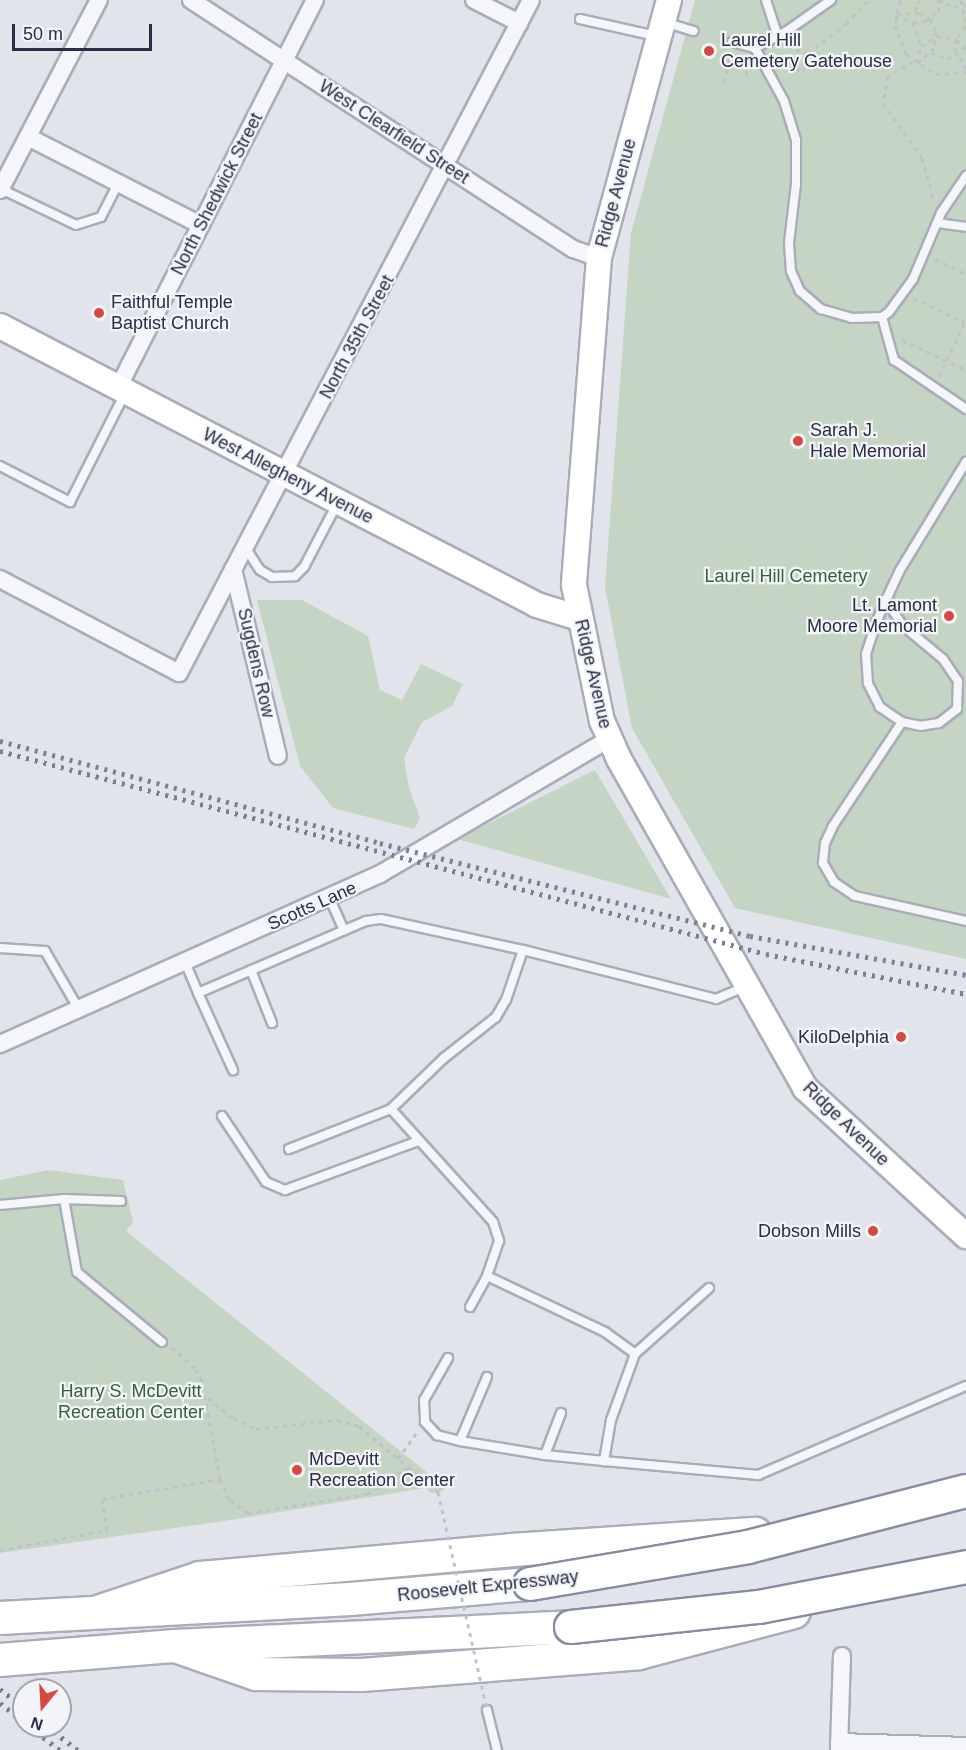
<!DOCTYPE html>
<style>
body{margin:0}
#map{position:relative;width:966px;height:1750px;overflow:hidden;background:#e2e4eb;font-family:Helvetica,sans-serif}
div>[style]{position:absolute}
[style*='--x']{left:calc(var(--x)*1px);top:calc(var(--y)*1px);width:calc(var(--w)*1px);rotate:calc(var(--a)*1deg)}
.green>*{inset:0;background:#c4d6c3}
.path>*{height:3px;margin-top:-1.5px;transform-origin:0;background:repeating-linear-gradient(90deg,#c0c2ca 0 4.5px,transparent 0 9px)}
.roads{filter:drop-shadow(2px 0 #aaadb9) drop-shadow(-2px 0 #aaadb9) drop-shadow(0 2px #aaadb9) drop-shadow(0 -2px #aaadb9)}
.service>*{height:8px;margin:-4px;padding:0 4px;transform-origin:4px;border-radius:4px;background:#f5f6f9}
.minor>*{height:16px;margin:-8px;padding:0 8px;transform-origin:8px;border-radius:8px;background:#f5f6f9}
.secondary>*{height:24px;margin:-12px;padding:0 12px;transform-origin:12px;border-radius:12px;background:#fff}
.motorway>*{height:32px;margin:-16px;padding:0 16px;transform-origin:16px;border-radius:16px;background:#fff}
.rail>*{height:4.5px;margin-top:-2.25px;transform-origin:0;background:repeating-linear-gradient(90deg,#7a7f96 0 3px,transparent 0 9px)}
.path-bridge>*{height:3px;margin-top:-1.5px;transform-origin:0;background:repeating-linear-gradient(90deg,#c0c2ca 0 4.5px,transparent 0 9px)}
.bridges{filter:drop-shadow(2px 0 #888da3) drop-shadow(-2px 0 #888da3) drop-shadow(0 2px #888da3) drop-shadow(0 -2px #888da3)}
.motorway-bridge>*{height:32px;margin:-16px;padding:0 16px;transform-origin:16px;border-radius:16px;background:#fff}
.dots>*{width:16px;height:16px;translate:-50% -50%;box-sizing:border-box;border:3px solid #f2f4f8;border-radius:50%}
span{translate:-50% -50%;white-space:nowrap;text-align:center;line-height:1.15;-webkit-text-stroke:4.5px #f2f4f8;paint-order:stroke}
.poi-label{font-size:18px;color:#292d45}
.left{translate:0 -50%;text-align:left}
.right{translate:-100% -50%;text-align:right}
.street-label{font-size:18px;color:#292d45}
.park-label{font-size:18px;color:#356236}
.north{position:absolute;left:12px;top:1678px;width:60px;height:60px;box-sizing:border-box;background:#f2f4f8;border:2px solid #a2a4b0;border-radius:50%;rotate:198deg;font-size:16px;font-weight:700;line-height:24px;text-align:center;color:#292d45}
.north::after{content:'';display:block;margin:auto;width:21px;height:27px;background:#d84840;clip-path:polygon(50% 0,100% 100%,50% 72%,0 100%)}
.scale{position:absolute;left:12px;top:24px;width:140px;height:27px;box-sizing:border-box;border:3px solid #292d45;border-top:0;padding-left:8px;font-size:18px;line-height:21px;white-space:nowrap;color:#292d45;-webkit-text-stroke:4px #f2f4f8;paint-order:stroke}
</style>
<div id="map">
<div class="green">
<div style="clip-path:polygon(695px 0,966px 0,966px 959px,735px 908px,632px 728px,605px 587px,631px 233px)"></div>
<div style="clip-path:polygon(257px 600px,302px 600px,368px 636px,380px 690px,402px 700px,421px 664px,463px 684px,452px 706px,422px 722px,404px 758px,409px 788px,420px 818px,414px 829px,333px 808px,300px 766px)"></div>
<div style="clip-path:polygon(595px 770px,671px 899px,457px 839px)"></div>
<div style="clip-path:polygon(49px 1170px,123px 1180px,133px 1222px,126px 1231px,445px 1487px,443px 1491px,432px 1493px,425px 1488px,238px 1519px,0 1553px,0 1180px)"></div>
</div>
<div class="path">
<div style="--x:900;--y:0;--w:25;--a:101"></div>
<div style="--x:895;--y:25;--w:31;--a:69"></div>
<div style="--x:906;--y:54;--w:36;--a:34"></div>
<div style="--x:936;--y:74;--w:30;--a:-4"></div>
<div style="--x:937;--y:0;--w:18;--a:22"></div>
<div style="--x:954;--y:7;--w:12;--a:-9"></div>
<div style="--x:961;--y:0;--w:25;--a:78"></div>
<div style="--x:915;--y:11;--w:12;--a:-66"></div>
<div style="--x:897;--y:14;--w:22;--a:-3"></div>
<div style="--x:919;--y:13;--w:13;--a:29"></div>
<div style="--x:930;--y:19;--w:13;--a:63"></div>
<div style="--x:936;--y:31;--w:17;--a:97"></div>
<div style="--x:934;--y:48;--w:23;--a:137"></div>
<div style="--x:895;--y:15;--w:19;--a:21"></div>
<div style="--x:913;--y:22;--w:12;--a:-5"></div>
<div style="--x:925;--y:21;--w:16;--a:-38"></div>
<div style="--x:938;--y:11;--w:12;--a:-70"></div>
<div style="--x:913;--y:22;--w:25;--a:72"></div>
<div style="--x:966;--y:26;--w:16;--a:128"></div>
<div style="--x:956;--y:39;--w:11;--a:95"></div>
<div style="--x:955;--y:50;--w:22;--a:60"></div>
<div style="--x:787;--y:47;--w:22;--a:16"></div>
<div style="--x:808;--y:53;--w:48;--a:-37.3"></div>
<div style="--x:846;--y:24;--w:33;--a:-47"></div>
<div style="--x:931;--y:52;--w:17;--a:24"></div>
<div style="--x:947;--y:59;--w:10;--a:-24"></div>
<div style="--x:780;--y:55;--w:9;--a:103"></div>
<div style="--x:778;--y:64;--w:26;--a:16"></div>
<div style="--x:803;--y:71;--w:19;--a:-74"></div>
<div style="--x:913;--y:61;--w:29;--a:149"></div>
<div style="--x:888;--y:76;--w:27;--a:100"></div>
<div style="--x:883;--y:103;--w:67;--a:54.7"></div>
<div style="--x:922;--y:158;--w:44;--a:74.1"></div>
<div style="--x:917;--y:63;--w:17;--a:-77"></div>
<div style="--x:921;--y:46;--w:19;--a:-32"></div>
<div style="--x:937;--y:36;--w:19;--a:9"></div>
<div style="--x:956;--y:39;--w:15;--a:48"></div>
<div style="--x:746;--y:75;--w:11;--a:-75"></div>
<div style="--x:724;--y:82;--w:29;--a:-76"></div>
<div style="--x:935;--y:259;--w:34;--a:26"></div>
<div style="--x:913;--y:298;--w:56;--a:25.2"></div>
<div style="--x:902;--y:340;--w:71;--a:25.1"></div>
<div style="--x:939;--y:376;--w:62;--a:-64.3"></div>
<div style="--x:208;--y:1398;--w:32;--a:39"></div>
<div style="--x:233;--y:1418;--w:25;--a:26"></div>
<div style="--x:256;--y:1429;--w:81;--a:-6.3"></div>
<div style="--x:337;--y:1420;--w:23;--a:15"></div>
<div style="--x:359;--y:1426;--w:103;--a:39.9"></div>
<div style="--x:398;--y:1459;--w:32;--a:-55"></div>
<div style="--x:220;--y:1479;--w:23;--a:65"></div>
<div style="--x:230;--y:1500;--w:22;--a:36"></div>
<div style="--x:248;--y:1513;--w:121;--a:-9.1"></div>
<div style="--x:367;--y:1494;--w:48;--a:-33"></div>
<div style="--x:0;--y:1550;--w:109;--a:-10.6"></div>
<div style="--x:107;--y:1530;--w:31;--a:-99"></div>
<div style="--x:102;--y:1499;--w:120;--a:-9.6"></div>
<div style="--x:220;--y:1479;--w:100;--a:-100.4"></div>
<div style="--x:202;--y:1381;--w:15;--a:-118"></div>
<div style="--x:195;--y:1368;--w:31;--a:-138"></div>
</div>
<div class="roads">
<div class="service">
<div style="--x:766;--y:0;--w:38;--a:72"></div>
<div style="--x:580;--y:19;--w:78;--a:12.6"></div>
<div style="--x:664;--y:22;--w:31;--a:17"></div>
<div style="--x:732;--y:42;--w:24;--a:15"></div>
<div style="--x:755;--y:48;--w:36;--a:-28"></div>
<div style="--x:787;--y:31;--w:54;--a:-35.2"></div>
<div style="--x:755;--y:48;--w:60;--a:61.3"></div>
<div style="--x:784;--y:101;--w:41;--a:72.9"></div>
<div style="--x:796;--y:140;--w:44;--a:90"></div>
<div style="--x:796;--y:184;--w:59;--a:96.8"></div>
<div style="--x:789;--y:243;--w:28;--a:86"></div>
<div style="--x:791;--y:271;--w:22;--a:66"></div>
<div style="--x:800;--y:291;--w:28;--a:41"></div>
<div style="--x:821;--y:309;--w:32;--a:16"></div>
<div style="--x:852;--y:318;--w:30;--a:-2"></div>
<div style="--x:882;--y:317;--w:9;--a:-36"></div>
<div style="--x:889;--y:312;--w:41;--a:-54"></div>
<div style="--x:913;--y:279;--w:72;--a:-67"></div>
<div style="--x:941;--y:213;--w:45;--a:-56"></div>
<div style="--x:1;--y:189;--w:83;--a:25.6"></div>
<div style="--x:76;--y:225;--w:26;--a:-18"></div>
<div style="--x:101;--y:217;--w:38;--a:-63"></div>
<div style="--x:938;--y:223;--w:28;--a:8"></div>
<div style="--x:882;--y:317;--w:45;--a:74.4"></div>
<div style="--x:894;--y:360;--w:87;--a:34.2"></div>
<div style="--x:0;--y:466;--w:79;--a:27.2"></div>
<div style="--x:70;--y:502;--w:122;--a:-63.2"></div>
<div style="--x:245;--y:547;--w:27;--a:57"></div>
<div style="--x:260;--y:570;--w:14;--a:30"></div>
<div style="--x:272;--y:577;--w:23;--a:-2"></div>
<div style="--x:295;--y:576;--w:13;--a:-45"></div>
<div style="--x:304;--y:567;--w:71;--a:-62.4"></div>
<div style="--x:886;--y:600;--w:30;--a:57"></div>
<div style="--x:902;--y:625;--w:53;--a:39.7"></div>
<div style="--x:943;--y:659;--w:27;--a:56"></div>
<div style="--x:958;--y:681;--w:28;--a:92"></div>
<div style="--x:957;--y:709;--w:23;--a:142"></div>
<div style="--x:939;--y:723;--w:18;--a:171"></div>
<div style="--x:921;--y:726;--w:19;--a:-168"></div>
<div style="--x:902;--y:722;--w:27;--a:-146"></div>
<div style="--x:880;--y:707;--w:27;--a:-117"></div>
<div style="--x:868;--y:683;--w:29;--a:-94"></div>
<div style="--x:866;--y:654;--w:33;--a:-72"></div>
<div style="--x:876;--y:623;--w:25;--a:-67"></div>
<div style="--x:886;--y:600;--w:33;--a:-65"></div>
<div style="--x:900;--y:570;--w:127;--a:-58.6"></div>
<div style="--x:902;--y:722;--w:125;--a:123.6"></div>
<div style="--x:833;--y:826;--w:19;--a:115"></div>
<div style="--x:825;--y:843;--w:20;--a:96"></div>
<div style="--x:823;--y:863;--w:22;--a:60"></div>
<div style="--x:834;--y:882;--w:25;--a:34"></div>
<div style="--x:855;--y:896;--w:114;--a:12.7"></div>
<div style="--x:330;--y:899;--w:34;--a:66"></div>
<div style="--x:0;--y:948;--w:45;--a:3.8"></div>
<div style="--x:45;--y:951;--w:66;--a:59.9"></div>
<div style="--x:185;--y:962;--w:34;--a:67"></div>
<div style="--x:198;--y:993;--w:183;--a:-23.2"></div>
<div style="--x:366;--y:921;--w:15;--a:-8"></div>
<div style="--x:381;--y:919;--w:145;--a:12.3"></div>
<div style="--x:523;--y:950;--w:199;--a:14.2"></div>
<div style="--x:716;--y:999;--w:33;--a:-23"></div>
<div style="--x:251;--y:970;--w:57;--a:68.4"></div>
<div style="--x:198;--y:993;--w:85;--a:65.6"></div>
<div style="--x:391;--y:1109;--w:152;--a:47.9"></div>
<div style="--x:493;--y:1222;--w:20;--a:72"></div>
<div style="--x:499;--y:1241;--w:37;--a:109"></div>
<div style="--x:222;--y:1116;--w:79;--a:56.3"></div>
<div style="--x:266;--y:1182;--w:21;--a:23"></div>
<div style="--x:285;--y:1190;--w:142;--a:-20.2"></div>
<div style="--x:289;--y:1149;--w:110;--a:-21.4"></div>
<div style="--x:391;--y:1109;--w:74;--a:-43.9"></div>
<div style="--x:444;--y:1058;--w:66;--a:-38.3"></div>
<div style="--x:496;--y:1017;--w:20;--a:-60"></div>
<div style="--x:506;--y:1000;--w:53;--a:-71.2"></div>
<div style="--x:64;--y:1199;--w:57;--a:2"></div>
<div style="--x:0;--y:1205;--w:64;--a:-5.4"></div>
<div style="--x:64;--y:1199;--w:74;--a:79.9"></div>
<div style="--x:77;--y:1272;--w:110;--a:39.5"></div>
<div style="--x:709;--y:1288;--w:99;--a:138.3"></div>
<div style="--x:635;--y:1354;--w:70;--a:110"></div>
<div style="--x:611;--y:1420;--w:42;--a:99.7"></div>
<div style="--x:604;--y:1461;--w:155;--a:5.2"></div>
<div style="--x:758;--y:1475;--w:226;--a:-23.2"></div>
<div style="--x:470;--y:1307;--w:35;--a:-61"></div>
<div style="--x:487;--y:1276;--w:131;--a:25.4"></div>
<div style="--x:605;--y:1332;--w:37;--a:36"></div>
<div style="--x:448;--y:1358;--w:48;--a:119.7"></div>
<div style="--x:424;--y:1400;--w:22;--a:87"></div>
<div style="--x:425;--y:1422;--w:18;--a:47"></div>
<div style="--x:437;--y:1435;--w:24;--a:15"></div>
<div style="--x:487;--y:1377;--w:69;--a:112.9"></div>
<div style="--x:460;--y:1441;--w:86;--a:9.4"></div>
<div style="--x:561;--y:1413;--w:45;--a:110.9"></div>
<div style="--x:545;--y:1455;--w:59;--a:5.8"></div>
<div style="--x:487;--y:1710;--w:41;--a:76"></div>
</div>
<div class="minor">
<div style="--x:191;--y:0;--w:456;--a:33.1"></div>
<div style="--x:573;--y:249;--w:28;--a:19"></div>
<div style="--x:474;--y:0;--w:51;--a:27.1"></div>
<div style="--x:28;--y:137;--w:194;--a:27"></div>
<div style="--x:0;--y:190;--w:214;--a:-62.5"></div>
<div style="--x:118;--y:388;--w:435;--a:-63.1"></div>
<div style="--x:233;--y:569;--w:192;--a:76.5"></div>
<div style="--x:0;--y:579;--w:202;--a:27.7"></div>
<div style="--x:179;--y:673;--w:759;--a:-62.39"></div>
<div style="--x:0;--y:1044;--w:416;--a:-24.1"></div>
<div style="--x:380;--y:874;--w:266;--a:-30.5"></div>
<div style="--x:839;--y:1742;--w:127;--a:1.8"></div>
<div style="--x:839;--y:1750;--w:94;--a:-88.2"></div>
</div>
<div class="secondary">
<div style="--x:669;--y:0;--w:267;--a:105.2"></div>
<div style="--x:599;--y:258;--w:328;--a:94.4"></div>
<div style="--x:574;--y:585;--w:139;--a:78.4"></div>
<div style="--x:602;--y:721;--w:42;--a:65.9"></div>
<div style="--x:619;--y:759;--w:378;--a:60.5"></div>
<div style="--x:805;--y:1088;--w:219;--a:42.6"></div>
<div style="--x:0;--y:326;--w:605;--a:27.45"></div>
<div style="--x:537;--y:605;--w:44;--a:17.2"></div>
</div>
<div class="motorway">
<div style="--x:101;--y:1611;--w:104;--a:-18.4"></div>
<div style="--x:200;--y:1578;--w:313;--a:-5.1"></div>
<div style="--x:512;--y:1550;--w:244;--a:-3.8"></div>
<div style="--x:0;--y:1618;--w:351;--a:-3.1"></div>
<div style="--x:350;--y:1599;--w:181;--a:-4.8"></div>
<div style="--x:175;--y:1646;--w:86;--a:19.1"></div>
<div style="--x:256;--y:1674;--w:106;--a:0.5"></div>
<div style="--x:362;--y:1675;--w:278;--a:-4.5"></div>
<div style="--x:639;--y:1653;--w:160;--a:-14.8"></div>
<div style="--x:0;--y:1660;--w:176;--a:-4.6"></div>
<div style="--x:175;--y:1646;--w:396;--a:-2.7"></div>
</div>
</div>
<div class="rail">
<div style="--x:0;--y:741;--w:393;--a:15"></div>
<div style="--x:380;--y:843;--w:382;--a:14.1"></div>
<div style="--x:750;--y:936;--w:219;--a:10.2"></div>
<div style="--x:0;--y:751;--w:792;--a:14.84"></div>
<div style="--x:766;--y:954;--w:204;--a:11.3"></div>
<div style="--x:0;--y:1689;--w:31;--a:38"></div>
<div style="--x:0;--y:1703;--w:31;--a:38"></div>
<div style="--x:29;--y:1726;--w:39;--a:38"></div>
<div style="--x:47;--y:1726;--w:39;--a:38"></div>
</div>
<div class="path-bridge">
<div style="--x:438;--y:1492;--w:223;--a:77.3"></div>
</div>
<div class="bridges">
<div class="motorway-bridge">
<div style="--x:530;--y:1584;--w:221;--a:-9.6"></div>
<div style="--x:748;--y:1547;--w:225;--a:-14.4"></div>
<div style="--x:571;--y:1627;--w:189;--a:-6.1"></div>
<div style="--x:759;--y:1607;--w:211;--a:-10.9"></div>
</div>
</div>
<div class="dots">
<div style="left:709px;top:51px;background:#d84840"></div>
<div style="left:99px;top:313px;background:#d84840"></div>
<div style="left:798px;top:441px;background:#d84840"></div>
<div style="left:949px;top:616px;background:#d84840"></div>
<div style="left:901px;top:1037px;background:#d84840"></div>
<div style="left:873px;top:1231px;background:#d84840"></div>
<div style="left:297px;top:1470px;background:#d84840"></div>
</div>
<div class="poi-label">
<span class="left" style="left:721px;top:51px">Laurel Hill<br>Cemetery Gatehouse</span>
<span class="left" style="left:111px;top:313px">Faithful Temple<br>Baptist Church</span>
<span class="left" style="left:810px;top:441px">Sarah J.<br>Hale Memorial</span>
<span class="right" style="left:937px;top:616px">Lt. Lamont<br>Moore Memorial</span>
<span class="right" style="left:889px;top:1037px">KiloDelphia</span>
<span class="right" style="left:861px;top:1231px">Dobson Mills</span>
<span class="left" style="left:309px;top:1470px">McDevitt<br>Recreation Center</span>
</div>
<div class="street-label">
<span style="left:394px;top:132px;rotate:33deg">West Clearfield Street</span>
<span style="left:616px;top:193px;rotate:-75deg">Ridge Avenue</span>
<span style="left:217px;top:194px;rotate:-63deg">North Shedwick Street</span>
<span style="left:357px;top:337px;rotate:-62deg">North 35th Street</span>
<span style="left:288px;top:476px;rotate:27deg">West Allegheny Avenue</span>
<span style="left:256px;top:663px;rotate:77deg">Sugdens Row</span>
<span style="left:593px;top:674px;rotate:77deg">Ridge Avenue</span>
<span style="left:312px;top:906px;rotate:-24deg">Scotts Lane</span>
<span style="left:846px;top:1124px;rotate:44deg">Ridge Avenue</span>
<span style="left:488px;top:1586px;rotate:-6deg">Roosevelt Expressway</span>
</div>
<div class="park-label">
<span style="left:786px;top:576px">Laurel Hill Cemetery</span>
<span style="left:131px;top:1402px">Harry S. McDevitt<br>Recreation Center</span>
</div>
<div class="north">N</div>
<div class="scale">50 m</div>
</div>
